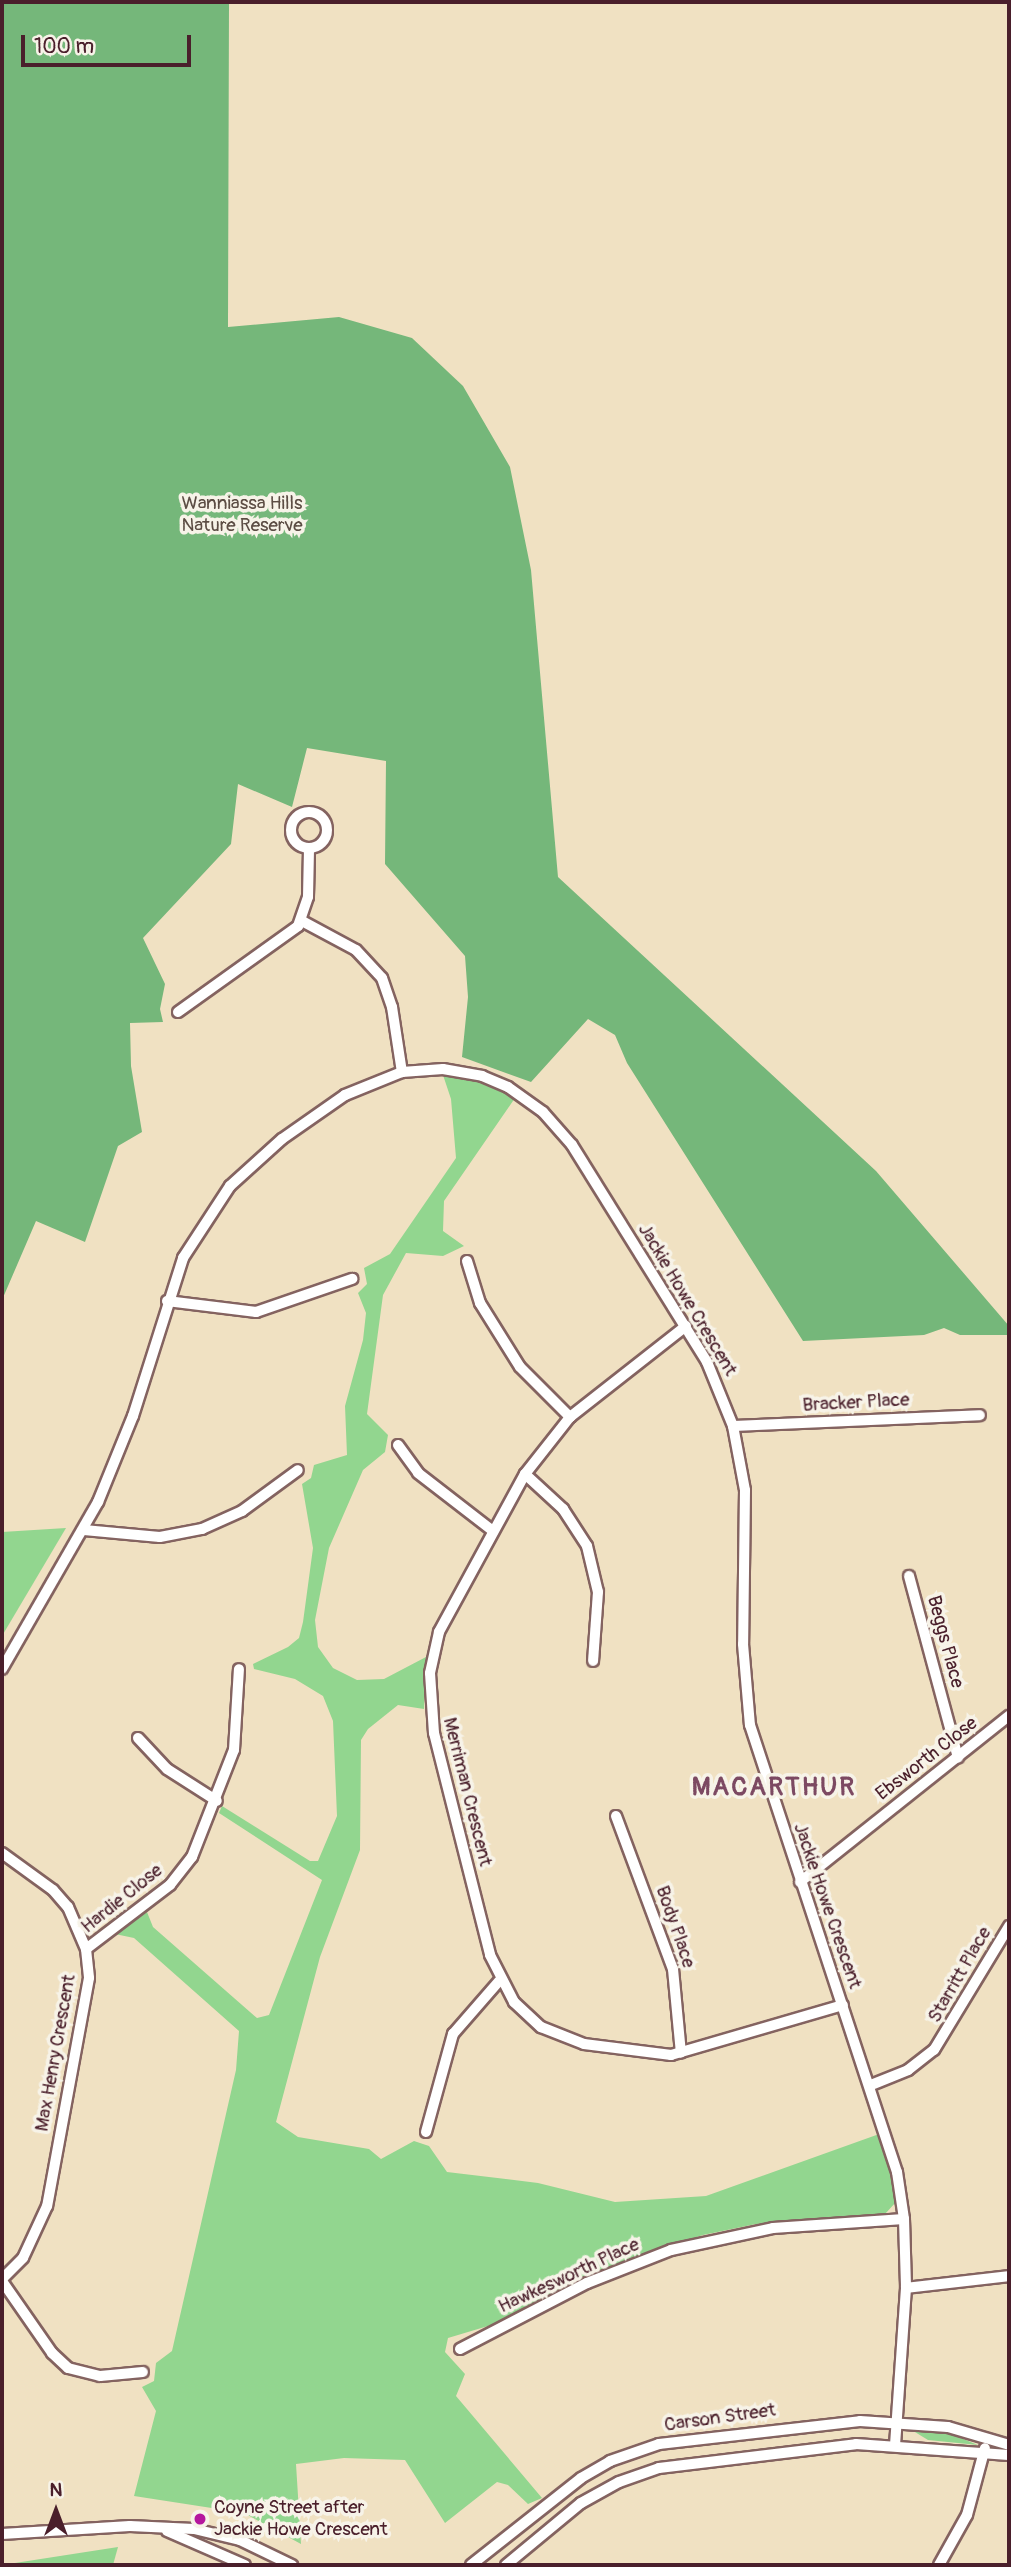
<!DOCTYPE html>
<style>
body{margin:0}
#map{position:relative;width:1011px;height:2567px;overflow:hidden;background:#f0e1c2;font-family:Pangolin,sans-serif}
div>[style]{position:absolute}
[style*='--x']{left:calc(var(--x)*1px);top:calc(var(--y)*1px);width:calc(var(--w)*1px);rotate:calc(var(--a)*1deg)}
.green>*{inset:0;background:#92d68f}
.forest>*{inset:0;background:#75b77a}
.roads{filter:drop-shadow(2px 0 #846360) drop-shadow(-2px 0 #846360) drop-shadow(0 2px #846360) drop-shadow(0 -2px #846360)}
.minor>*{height:10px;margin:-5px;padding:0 5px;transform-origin:5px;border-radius:5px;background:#fff}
.minor>.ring{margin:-5px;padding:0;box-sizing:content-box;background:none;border:10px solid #fff;border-radius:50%}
.dots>*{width:19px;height:19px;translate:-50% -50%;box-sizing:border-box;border:4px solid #f7f3e8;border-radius:50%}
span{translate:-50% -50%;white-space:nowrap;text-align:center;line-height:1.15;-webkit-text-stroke:7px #f7f3e8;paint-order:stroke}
.park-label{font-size:19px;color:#5c4d44}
.street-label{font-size:19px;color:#4a1f2b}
.poi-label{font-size:19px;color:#4a1f2b}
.left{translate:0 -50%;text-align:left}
.district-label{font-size:26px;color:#7c4962;font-weight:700;letter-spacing:2px}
.frame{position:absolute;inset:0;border:4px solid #4a1f2b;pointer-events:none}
.north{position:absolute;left:21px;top:2476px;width:70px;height:70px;-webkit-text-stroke:5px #f7f3e8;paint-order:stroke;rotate:0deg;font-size:19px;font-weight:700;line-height:28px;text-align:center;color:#4a1f2b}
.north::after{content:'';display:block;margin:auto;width:24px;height:32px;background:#4a1f2b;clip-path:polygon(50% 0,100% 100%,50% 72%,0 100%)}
.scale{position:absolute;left:21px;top:35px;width:170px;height:32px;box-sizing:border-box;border:4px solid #4a1f2b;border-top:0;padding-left:9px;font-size:21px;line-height:24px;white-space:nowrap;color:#4a1f2b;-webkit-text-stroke:5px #f7f3e8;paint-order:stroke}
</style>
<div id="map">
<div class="green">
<div style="clip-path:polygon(443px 1075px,483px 1082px,515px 1098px,444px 1201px,443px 1231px,464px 1246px,443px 1256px,406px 1253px,383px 1295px,367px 1414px,388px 1435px,385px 1452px,363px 1470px,329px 1548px,315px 1620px,318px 1647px,333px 1668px,357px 1680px,384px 1679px,426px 1657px,424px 1709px,398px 1705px,368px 1729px,361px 1740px,360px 1850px,320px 1957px,276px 2122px,298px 2137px,369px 2149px,381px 2159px,414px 2141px,429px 2146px,447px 2172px,538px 2183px,615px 2202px,706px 2196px,882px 2133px,896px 2202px,885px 2214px,756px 2224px,703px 2235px,628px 2259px,498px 2323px,448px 2338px,445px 2352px,465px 2374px,456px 2396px,542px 2498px,528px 2504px,508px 2485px,497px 2482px,445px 2523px,405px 2460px,344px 2458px,296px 2464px,301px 2544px,244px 2513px,134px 2496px,156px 2411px,142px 2387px,154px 2381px,156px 2363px,172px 2351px,236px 2070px,239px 2031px,134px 1938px,115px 1934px,147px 1912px,153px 1927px,257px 2018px,269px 2015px,322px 1880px,219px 1813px,222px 1806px,310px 1861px,318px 1861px,337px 1816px,333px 1721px,323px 1696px,295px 1679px,254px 1669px,253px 1664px,288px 1647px,299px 1638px,303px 1622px,313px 1548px,302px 1484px,311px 1478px,314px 1465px,347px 1455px,345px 1406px,363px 1340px,366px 1313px,358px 1293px,367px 1284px,364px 1268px,390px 1254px,456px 1158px,451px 1099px)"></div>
<div style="clip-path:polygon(66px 1528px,2px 1636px,2px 1532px)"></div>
<div style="clip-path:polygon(910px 2429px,951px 2434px,978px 2445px,928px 2440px)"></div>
<div style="clip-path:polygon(118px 2547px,113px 2565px,2px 2565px)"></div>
</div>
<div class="forest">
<div style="clip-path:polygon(2px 2px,229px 2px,228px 327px,339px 317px,412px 338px,463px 386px,510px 467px,531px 570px,558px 877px,876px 1171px,1009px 1326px,1009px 1335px,960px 1335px,944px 1328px,924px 1335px,803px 1341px,627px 1063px,615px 1035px,588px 1019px,531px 1082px,462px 1057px,468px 997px,465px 956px,385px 864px,386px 761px,307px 748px,292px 807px,238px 784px,231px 844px,143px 938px,165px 984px,160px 1009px,163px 1022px,130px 1023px,131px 1066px,142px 1132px,118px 1146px,85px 1242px,36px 1221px,2px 1300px)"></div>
</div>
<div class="roads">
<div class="minor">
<div class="ring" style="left:291px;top:812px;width:26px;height:26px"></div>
<div style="--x:302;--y:921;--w:61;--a:28.2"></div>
<div style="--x:356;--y:950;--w:38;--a:47"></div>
<div style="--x:382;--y:978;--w:31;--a:71"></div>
<div style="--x:392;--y:1007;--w:66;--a:81.3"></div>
<div style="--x:178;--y:1012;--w:148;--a:-35.6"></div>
<div style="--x:298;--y:926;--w:31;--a:-71"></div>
<div style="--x:308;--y:897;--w:48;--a:-88.8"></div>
<div style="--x:467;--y:1261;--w:44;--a:72.8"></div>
<div style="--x:480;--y:1303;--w:75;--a:58"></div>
<div style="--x:520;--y:1367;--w:71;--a:45"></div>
<div style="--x:167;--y:1301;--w:90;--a:7"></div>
<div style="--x:256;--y:1312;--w:102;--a:-19"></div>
<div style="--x:686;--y:1326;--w:147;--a:141.9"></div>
<div style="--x:570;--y:1417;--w:73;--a:128.3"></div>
<div style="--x:525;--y:1474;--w:180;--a:118.6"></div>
<div style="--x:439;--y:1632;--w:42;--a:102.4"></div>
<div style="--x:430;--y:1673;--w:60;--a:86.2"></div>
<div style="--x:434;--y:1733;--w:229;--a:75.8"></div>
<div style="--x:490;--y:1955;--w:53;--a:62.9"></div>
<div style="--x:514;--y:2002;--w:37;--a:43"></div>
<div style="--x:541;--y:2027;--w:46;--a:21.6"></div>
<div style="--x:584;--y:2044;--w:88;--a:7.2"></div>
<div style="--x:671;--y:2055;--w:179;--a:-16.2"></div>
<div style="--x:733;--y:1426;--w:247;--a:-2.5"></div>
<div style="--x:398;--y:1445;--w:34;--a:54"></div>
<div style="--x:418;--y:1473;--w:95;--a:37.7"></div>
<div style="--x:525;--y:1474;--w:52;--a:42.6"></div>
<div style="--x:563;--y:1509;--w:44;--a:57"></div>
<div style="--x:587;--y:1546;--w:47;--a:76.6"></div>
<div style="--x:598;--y:1592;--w:69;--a:94.1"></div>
<div style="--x:84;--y:1530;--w:76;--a:5.3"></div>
<div style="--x:160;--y:1537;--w:43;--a:-10.8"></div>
<div style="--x:202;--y:1529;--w:44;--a:-24.2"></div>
<div style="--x:242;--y:1511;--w:69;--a:-36.2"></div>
<div style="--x:909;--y:1576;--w:188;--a:74.9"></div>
<div style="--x:2;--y:1669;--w:193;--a:-60.1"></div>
<div style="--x:98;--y:1502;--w:93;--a:-67.9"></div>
<div style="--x:133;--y:1416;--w:166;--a:-72.4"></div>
<div style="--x:183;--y:1258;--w:86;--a:-56.9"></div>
<div style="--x:230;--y:1186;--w:70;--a:-42.1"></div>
<div style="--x:282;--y:1139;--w:77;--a:-34.9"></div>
<div style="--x:345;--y:1095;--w:61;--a:-22"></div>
<div style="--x:402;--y:1072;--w:41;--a:-4.2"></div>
<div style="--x:443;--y:1069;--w:40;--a:10"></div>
<div style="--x:482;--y:1076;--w:28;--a:23"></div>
<div style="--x:508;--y:1087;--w:43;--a:35.5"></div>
<div style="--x:543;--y:1112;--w:44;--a:48.7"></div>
<div style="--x:572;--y:1145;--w:256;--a:58.1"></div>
<div style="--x:707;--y:1362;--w:69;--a:67.9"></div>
<div style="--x:733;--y:1426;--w:65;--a:79.4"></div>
<div style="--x:745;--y:1490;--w:154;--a:90.7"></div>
<div style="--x:743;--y:1644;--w:81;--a:85.1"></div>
<div style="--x:750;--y:1725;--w:471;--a:71.8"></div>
<div style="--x:897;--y:2172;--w:48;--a:81.5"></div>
<div style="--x:904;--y:2219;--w:69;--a:88.3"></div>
<div style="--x:906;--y:2288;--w:156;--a:94"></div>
<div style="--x:138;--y:1738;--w:42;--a:46.9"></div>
<div style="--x:167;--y:1769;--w:59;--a:32.6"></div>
<div style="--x:616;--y:1816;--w:163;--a:69.6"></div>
<div style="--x:673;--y:1969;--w:84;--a:84.6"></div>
<div style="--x:2;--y:1853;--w:63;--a:36"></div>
<div style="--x:53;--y:1890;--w:23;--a:49"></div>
<div style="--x:68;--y:1907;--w:46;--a:66.8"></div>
<div style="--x:86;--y:1949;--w:29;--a:84"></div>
<div style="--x:89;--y:1978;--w:232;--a:100.4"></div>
<div style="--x:47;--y:2206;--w:57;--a:114.8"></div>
<div style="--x:23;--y:2258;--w:30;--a:135"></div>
<div style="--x:800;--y:1882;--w:267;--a:-38.5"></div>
<div style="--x:86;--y:1949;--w:106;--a:-37.3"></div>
<div style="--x:170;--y:1885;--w:36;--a:-52"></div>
<div style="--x:192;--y:1857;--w:115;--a:-68.6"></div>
<div style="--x:234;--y:1750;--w:81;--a:-86.5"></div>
<div style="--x:871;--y:2085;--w:40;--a:-22"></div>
<div style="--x:908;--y:2070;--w:33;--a:-38"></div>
<div style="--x:934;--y:2050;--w:145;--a:-58.8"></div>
<div style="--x:426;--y:2132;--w:102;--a:-74.6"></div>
<div style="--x:453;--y:2034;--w:70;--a:-49"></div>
<div style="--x:2;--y:2281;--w:88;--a:55.2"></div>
<div style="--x:52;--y:2353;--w:22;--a:43"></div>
<div style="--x:68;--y:2368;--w:33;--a:14"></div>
<div style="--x:100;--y:2376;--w:43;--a:-5.3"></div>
<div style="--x:906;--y:2288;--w:104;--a:-6.6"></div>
<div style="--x:460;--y:2349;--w:143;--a:-27.5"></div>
<div style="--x:587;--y:2283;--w:90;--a:-21.4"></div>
<div style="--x:671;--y:2250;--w:104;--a:-12.2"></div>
<div style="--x:773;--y:2228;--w:131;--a:-3.9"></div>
<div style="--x:167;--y:2531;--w:85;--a:23.6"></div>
<div style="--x:2;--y:2534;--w:128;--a:-3.6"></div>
<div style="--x:130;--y:2526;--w:64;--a:2.7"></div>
<div style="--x:194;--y:2529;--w:47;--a:13.4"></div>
<div style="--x:240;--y:2540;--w:58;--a:25.7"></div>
<div style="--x:471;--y:2565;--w:140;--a:-38.3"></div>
<div style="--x:581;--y:2478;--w:34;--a:-30"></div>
<div style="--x:610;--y:2461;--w:52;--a:-19.1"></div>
<div style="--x:659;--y:2444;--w:202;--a:-6.5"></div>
<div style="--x:860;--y:2421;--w:88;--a:3.9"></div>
<div style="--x:948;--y:2427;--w:64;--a:16.4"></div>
<div style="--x:506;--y:2565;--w:97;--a:-39.6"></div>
<div style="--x:581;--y:2503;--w:43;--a:-28.9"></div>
<div style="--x:619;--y:2482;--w:42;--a:-19.3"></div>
<div style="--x:659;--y:2468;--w:198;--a:-6.9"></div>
<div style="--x:856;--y:2444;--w:153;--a:4.1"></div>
<div style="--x:939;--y:2565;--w:57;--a:-60.8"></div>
<div style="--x:967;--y:2515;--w:69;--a:-75"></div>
</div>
</div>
<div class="dots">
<div style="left:200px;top:2519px;background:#b5179e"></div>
</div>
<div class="park-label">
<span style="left:242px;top:515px">Wanniassa Hills<br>Nature Reserve</span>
</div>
<div class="street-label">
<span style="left:687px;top:1300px;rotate:59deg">Jackie Howe Crescent</span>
<span style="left:856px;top:1403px;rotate:-3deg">Bracker Place</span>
<span style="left:945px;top:1642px;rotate:75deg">Beggs Place</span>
<span style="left:927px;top:1759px;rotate:-38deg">Ebsworth Close</span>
<span style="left:467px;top:1792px;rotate:76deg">Merriman Crescent</span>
<span style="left:122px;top:1899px;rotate:-39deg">Hardie Close</span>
<span style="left:827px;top:1906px;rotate:71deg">Jackie Howe Crescent</span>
<span style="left:675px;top:1927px;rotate:71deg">Body Place</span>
<span style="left:960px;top:1975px;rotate:-60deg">Starritt Place</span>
<span style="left:56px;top:2053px;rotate:-80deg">Max Henry Crescent</span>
<span style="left:569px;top:2276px;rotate:-25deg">Hawkesworth Place</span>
<span style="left:720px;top:2418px;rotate:-8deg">Carson Street</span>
</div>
<div class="poi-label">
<span class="left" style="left:214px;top:2519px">Coyne Street after<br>Jackie Howe Crescent</span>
</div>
<div class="district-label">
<span style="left:774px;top:1788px">MACARTHUR</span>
</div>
<div class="frame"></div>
<div class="north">N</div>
<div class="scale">100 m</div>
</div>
